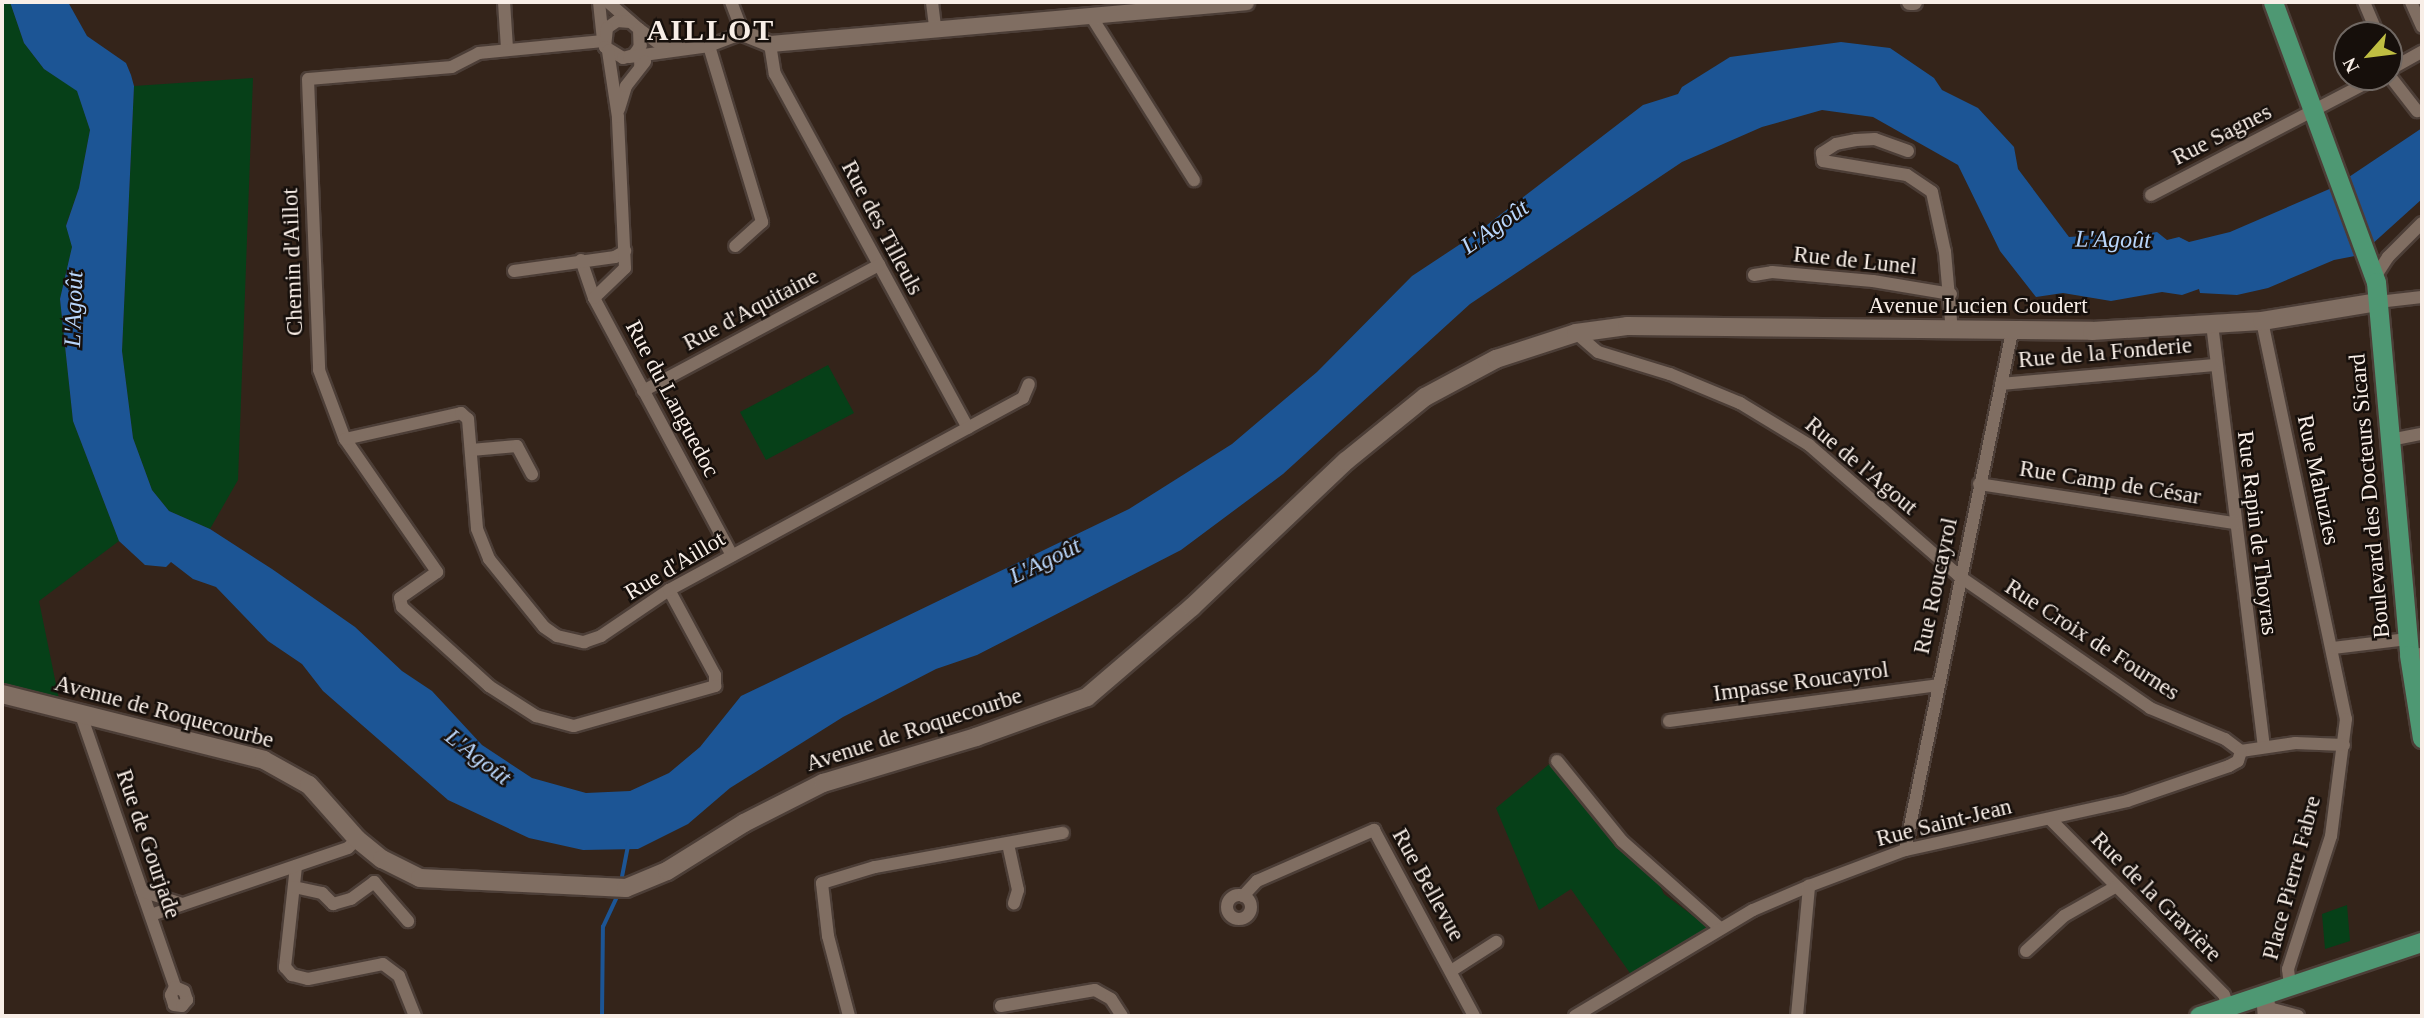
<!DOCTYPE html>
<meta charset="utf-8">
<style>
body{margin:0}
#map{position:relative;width:2424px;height:1018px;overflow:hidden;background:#34241a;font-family:Georgia,serif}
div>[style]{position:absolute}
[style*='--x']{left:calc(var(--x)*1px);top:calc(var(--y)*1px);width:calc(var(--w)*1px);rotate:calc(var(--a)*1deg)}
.green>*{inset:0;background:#064018}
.water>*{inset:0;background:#1c5595}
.stream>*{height:3.5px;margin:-1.75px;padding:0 1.75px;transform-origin:1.75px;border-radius:1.75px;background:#1c5595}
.roads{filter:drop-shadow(2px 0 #4c3e37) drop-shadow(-2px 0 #4c3e37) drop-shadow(0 2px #4c3e37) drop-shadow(0 -2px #4c3e37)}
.minor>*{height:12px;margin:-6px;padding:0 6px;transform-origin:6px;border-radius:6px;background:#806e62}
.minor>.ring{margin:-6px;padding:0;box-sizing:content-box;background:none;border:12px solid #806e62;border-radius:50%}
.tertiary>*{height:16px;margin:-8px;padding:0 8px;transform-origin:8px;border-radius:8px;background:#806e62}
.secondary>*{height:18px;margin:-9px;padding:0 9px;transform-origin:9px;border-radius:9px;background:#806e62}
.primary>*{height:19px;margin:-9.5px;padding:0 9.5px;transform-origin:9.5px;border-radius:9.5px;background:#4e9873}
span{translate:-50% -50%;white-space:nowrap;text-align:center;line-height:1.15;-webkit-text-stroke:5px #160f0b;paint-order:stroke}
.street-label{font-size:23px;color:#f8eee7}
.water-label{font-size:24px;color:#b9d6fb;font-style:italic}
.district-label{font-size:30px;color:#f8eee7;font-weight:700;letter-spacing:2px}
.frame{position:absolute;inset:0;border:4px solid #f8eee7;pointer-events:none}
.north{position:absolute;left:2333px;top:21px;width:70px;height:70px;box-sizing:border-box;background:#160f0b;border:2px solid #706863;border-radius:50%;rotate:242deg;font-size:19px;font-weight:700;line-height:28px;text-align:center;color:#f8eee7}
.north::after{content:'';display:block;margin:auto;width:24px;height:32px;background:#bfbe42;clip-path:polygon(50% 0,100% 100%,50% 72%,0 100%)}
</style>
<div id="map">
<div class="green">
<div style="clip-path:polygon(2px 2px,10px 2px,24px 43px,44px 69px,77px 90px,90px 130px,79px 188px,66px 225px,72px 247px,60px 299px,73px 421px,119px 541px,39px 601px,59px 699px,2px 684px)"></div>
<div style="clip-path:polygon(253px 78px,238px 480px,210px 529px,169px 511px,152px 490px,133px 438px,122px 351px,134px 86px)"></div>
<div style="clip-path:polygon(828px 365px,854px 413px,766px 460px,740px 412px)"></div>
<div style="clip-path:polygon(1553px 761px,1620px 844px,1620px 851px,1658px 882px,1664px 894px,1708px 927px,1632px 976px,1571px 889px,1539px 910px,1496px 808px)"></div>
<div style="clip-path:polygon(2347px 905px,2350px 941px,2325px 949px,2322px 914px)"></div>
</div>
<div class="water">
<div style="clip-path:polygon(10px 2px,68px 2px,87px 36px,126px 63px,131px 75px,134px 86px,122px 351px,133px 438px,152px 490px,169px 511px,210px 529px,272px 569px,355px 627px,402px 671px,432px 691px,482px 745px,532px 778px,586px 793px,630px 791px,669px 773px,700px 747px,741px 696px,1129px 509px,1232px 444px,1317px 372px,1412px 276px,1474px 235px,1643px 105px,1678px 94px,1682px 87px,1730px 57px,1841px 42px,1890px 48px,1934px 78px,1942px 90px,1978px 108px,2014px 147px,2018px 169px,2069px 237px,2096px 235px,2105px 240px,2157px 232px,2167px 240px,2179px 237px,2189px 242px,2230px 232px,2334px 187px,2422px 128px,2422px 199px,2360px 255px,2334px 260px,2268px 288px,2237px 295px,2200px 293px,2199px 289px,2182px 295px,2162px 292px,2111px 301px,2063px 293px,2036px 297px,2000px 251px,1958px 165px,1873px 117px,1822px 110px,1762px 127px,1682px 162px,1470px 304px,1283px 474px,1181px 550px,977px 655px,936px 669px,843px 717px,730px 788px,688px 824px,638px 849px,583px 850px,529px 838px,448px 800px,323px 691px,302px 664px,268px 641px,216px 587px,193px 579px,171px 562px,166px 567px,145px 565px,119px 541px,73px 421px,60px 299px,72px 247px,66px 226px,79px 188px,90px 130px,77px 91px,44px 69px,24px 43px)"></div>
</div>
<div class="stream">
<div style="--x:621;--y:882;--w:38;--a:-79"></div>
<div style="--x:602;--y:1016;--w:89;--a:-89.4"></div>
<div style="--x:603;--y:927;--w:38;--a:-65"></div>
</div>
<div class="roads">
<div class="minor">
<div style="--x:504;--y:2;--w:47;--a:86.3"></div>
<div style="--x:599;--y:2;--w:39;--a:84"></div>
<div style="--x:603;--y:41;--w:125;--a:174.5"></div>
<div style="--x:479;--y:53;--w:30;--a:153"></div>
<div style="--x:452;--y:67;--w:144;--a:175.2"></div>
<div style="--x:308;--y:79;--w:291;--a:87.8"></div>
<div style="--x:319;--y:370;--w:74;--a:69.4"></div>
<div style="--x:345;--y:439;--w:162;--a:55.3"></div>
<div style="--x:437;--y:572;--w:45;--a:144.9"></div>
<div style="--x:400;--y:598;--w:9;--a:77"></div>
<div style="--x:402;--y:607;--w:118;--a:42.2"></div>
<div style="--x:489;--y:686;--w:56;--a:32.6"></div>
<div style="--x:536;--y:716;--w:39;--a:15"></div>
<div style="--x:574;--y:726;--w:147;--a:-15.8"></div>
<div style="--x:715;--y:686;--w:11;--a:-90"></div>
<div style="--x:715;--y:675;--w:97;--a:-118.4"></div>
<div style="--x:608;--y:2;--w:41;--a:41.1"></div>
<div style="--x:639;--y:29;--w:37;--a:88"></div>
<div style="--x:932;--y:2;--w:25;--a:83"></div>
<div style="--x:2364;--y:2;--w:36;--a:67"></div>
<div style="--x:2411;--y:2;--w:27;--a:66"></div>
<div style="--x:1091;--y:16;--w:194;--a:57.9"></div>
<div style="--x:630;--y:22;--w:13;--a:-176"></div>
<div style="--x:617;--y:21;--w:12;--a:145"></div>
<div style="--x:607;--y:28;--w:19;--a:96"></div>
<div style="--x:605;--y:47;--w:21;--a:31"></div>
<div style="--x:623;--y:58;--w:11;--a:-15"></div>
<div style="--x:634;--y:55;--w:12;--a:-55"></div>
<div style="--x:639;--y:29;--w:26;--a:36"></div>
<div style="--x:660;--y:44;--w:21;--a:8"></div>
<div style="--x:770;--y:44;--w:30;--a:81"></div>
<div style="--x:775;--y:74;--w:403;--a:61.4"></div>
<div style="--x:709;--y:46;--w:184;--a:73.2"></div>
<div style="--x:762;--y:222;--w:36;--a:138"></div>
<div style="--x:629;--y:57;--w:81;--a:-7.8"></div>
<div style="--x:709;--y:46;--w:36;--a:-21"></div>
<div style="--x:743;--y:33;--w:33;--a:-111"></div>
<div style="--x:2389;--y:70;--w:38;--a:-29"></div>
<div style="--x:2389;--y:75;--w:46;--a:52.1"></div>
<div style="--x:619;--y:109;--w:24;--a:-73"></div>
<div style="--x:626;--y:86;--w:31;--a:-52"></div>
<div style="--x:1908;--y:151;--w:35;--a:-160"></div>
<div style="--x:1875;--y:139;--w:19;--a:177"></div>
<div style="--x:1856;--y:140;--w:20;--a:169"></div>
<div style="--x:1836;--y:144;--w:17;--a:147"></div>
<div style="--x:1822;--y:153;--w:8;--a:83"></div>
<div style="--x:1823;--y:161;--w:85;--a:9.5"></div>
<div style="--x:1907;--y:175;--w:30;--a:34"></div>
<div style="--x:1932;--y:192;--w:61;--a:77.8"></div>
<div style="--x:1945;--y:252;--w:80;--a:85"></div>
<div style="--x:2151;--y:195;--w:256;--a:-27.5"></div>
<div style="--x:581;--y:260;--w:40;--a:71.1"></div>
<div style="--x:594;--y:298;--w:292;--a:61.8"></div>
<div style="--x:514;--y:271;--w:102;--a:-7.9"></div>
<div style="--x:615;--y:257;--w:12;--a:-31"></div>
<div style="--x:1754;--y:275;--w:18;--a:-9"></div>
<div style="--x:1772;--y:272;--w:101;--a:5.1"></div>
<div style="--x:1873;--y:281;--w:79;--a:9.5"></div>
<div style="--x:2375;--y:277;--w:24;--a:-57"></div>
<div style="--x:2388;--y:257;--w:48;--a:-45"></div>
<div style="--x:594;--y:298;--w:43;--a:-44.1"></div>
<div style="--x:625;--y:268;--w:151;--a:-92.7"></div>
<div style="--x:618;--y:117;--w:67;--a:-98.6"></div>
<div style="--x:2378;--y:302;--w:44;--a:-6.5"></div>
<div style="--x:2262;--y:321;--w:407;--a:78.1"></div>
<div style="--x:2346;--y:719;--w:118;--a:97.3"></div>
<div style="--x:2331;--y:836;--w:140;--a:107.9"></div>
<div style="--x:2288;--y:969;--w:17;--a:83"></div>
<div style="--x:2212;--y:324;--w:426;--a:83"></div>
<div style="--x:1576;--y:333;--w:29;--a:41"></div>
<div style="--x:1598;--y:352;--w:75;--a:17"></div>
<div style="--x:1670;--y:374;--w:76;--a:22.5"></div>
<div style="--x:1740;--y:403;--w:81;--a:31.3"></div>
<div style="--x:1809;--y:445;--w:199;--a:41.1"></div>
<div style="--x:1959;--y:576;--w:232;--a:34.6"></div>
<div style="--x:2150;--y:708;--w:81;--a:22.5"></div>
<div style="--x:2225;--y:739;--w:20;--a:37"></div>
<div style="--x:2001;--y:384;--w:214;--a:-5.1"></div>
<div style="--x:643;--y:391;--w:268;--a:-28.1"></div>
<div style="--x:345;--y:439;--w:119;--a:-12.6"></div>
<div style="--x:461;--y:413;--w:9;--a:41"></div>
<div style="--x:468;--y:419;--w:110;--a:85.3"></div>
<div style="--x:477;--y:529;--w:32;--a:68"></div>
<div style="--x:489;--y:559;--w:87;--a:51"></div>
<div style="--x:544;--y:627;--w:16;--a:35"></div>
<div style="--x:557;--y:636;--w:28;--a:13"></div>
<div style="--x:584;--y:642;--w:18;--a:-19"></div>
<div style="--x:601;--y:636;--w:82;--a:-34.1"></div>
<div style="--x:669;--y:590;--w:403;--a:-28.5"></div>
<div style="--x:1023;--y:398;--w:15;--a:-67"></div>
<div style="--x:2390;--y:440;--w:33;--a:-11"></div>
<div style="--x:471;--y:450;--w:46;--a:-5"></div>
<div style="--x:517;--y:446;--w:32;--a:62"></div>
<div style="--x:1979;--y:484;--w:259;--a:8.7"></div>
<div style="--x:2333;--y:648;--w:75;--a:-6.9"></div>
<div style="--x:2420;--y:654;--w:8;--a:76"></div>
<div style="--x:81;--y:715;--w:288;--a:70.9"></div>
<div style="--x:175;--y:987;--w:9;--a:117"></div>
<div style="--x:171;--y:995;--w:10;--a:73"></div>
<div style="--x:174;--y:1005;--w:8;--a:7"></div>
<div style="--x:182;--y:1006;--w:8;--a:-50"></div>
<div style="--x:187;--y:1000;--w:9;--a:-108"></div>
<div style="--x:184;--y:991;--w:10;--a:-156"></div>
<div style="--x:1669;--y:721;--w:271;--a:-7.6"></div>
<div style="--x:2241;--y:751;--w:55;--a:-8.4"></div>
<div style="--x:2295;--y:743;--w:49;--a:2.3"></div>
<div style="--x:1557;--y:761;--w:103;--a:50.9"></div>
<div style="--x:1622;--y:841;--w:132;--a:41.6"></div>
<div style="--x:2050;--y:819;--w:247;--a:45.3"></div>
<div style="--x:2224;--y:995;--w:12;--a:70"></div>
<div style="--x:1008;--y:844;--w:47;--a:77.7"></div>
<div style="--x:1018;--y:890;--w:14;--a:107"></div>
<div style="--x:1905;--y:850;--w:529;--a:-78.33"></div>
<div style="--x:296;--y:866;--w:102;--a:96.2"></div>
<div style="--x:285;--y:967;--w:11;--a:49"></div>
<div style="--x:292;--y:975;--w:16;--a:14"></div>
<div style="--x:308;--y:979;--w:76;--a:-11.3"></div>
<div style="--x:383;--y:964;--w:20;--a:37"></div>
<div style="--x:399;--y:976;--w:43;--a:68.2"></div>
<div style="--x:294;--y:887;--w:29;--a:12"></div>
<div style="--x:322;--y:893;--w:16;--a:45"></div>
<div style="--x:333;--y:904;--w:19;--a:-16"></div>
<div style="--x:351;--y:899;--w:29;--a:-36"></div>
<div style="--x:374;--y:882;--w:52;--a:48.9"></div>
<div style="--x:142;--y:891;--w:42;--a:18"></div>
<div class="ring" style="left:1227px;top:895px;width:12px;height:12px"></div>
<div style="--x:1243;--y:896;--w:21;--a:-47"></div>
<div style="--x:1257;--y:881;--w:128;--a:-23.6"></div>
<div style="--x:1374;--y:830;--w:211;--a:61.7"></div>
<div style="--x:151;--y:915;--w:208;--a:-18.8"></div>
<div style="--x:348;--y:848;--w:13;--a:-45"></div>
<div style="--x:2026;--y:951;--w:52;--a:-42.6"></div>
<div style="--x:2064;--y:916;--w:59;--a:-29.6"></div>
<div style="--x:1451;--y:971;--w:54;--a:-32.8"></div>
<div style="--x:1001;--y:1006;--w:95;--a:-9.7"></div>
<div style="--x:1095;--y:990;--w:18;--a:29"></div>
<div style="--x:1111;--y:999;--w:20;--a:57"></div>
<div style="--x:2269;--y:1008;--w:30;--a:15"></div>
<div style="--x:849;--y:1016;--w:83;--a:-104.7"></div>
<div style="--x:828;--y:936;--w:53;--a:-96.5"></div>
<div style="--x:822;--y:883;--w:55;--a:-16.8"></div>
<div style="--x:875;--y:867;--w:191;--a:-10.3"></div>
<div style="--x:1575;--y:1016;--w:207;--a:-30.8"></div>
<div style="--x:1753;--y:910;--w:61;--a:-23.2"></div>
<div style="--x:1809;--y:886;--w:103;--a:-20.6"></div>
<div style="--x:1905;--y:850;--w:227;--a:-12.4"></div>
<div style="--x:2127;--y:801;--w:108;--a:-18.9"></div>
<div style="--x:2229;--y:766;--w:10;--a:-29"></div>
<div style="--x:2238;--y:761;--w:10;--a:-73"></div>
<div style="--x:1797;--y:1016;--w:131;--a:-84.7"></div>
</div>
<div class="tertiary">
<div style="--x:1910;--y:2;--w:4;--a:0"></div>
<div style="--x:743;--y:33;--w:29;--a:22"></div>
<div style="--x:770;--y:44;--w:478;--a:-5"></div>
</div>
<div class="secondary">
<div style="--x:2;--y:694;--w:270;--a:14.1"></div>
<div style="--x:264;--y:760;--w:51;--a:29.1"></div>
<div style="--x:309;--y:785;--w:72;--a:48.4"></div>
<div style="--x:357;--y:839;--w:32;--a:39"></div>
<div style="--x:382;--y:859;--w:42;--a:26.6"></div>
<div style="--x:420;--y:878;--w:206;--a:2.8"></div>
<div style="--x:626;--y:888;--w:44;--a:-22.5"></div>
<div style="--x:667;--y:871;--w:91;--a:-31.9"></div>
<div style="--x:744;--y:823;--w:89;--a:-26.9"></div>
<div style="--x:823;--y:783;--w:160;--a:-16.7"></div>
<div style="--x:976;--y:737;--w:118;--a:-19.8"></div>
<div style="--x:1087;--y:697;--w:138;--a:-40.6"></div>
<div style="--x:1192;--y:607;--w:212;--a:-43.5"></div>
<div style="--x:1346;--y:461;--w:102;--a:-39"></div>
<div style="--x:1425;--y:397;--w:81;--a:-28.2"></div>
<div style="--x:1496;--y:359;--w:84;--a:-18"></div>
<div style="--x:1576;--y:333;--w:51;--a:-7.8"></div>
<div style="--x:1627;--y:326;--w:465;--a:0.6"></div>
<div style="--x:2092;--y:331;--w:170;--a:-3.4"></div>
<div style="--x:2262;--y:321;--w:118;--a:-9.3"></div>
<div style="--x:2265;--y:995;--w:21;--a:85"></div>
</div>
<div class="primary">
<div style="--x:2273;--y:2;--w:298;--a:69.8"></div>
<div style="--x:2376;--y:282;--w:374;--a:84.9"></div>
<div style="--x:2409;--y:655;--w:84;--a:81.1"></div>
<div style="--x:2199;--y:1016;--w:235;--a:-18.4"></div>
</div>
</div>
<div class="street-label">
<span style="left:2222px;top:135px;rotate:-27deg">Rue Sagnes</span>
<span style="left:882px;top:228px;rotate:62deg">Rue des Tilleuls</span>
<span style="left:1855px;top:261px;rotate:6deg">Rue de Lunel</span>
<span style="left:293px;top:262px;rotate:-92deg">Chemin d'Aillot</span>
<span style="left:1978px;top:306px">Avenue Lucien Coudert</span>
<span style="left:751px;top:310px;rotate:-28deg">Rue d'Aquitaine</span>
<span style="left:2105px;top:353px;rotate:-5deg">Rue de la Fonderie</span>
<span style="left:672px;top:399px;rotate:62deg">Rue du Languedoc</span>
<span style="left:1861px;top:466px;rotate:40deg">Rue de l'Agout</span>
<span style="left:2318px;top:480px;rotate:78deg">Rue Mahuzies</span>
<span style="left:2110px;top:483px;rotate:9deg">Rue Camp de César</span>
<span style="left:2370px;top:496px;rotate:-95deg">Boulevard des Docteurs Sicard</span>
<span style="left:2257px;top:533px;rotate:83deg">Rue Rapin de Thoyras</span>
<span style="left:675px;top:566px;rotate:-31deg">Rue d'Aillot</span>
<span style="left:1936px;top:586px;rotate:-78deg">Rue Roucayrol</span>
<span style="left:2092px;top:640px;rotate:33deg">Rue Croix de Fournes</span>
<span style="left:1801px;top:682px;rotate:-8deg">Impasse Roucayrol</span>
<span style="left:164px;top:712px;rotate:15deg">Avenue de Roquecourbe</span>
<span style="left:914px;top:730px;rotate:-18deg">Avenue de Roquecourbe</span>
<span style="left:1944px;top:823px;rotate:-14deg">Rue Saint-Jean</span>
<span style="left:148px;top:844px;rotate:71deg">Rue de Gourjade</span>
<span style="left:2292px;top:878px;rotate:-75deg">Place Pierre Fabre</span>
<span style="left:1428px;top:885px;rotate:61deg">Rue Bellevue</span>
<span style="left:2156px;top:897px;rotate:45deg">Rue de la Gravière</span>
</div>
<div class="water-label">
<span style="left:1495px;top:227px;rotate:-35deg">L'Agoût</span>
<span style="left:2113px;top:240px;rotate:1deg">L'Agoût</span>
<span style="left:74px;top:309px;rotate:-88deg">L'Agoût</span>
<span style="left:1045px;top:561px;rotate:-26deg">L'Agoût</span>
<span style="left:478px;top:757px;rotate:38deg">L'Agoût</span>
</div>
<div class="district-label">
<span style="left:711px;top:30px">AILLOT</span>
</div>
<div class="frame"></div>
<div class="north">N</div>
</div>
